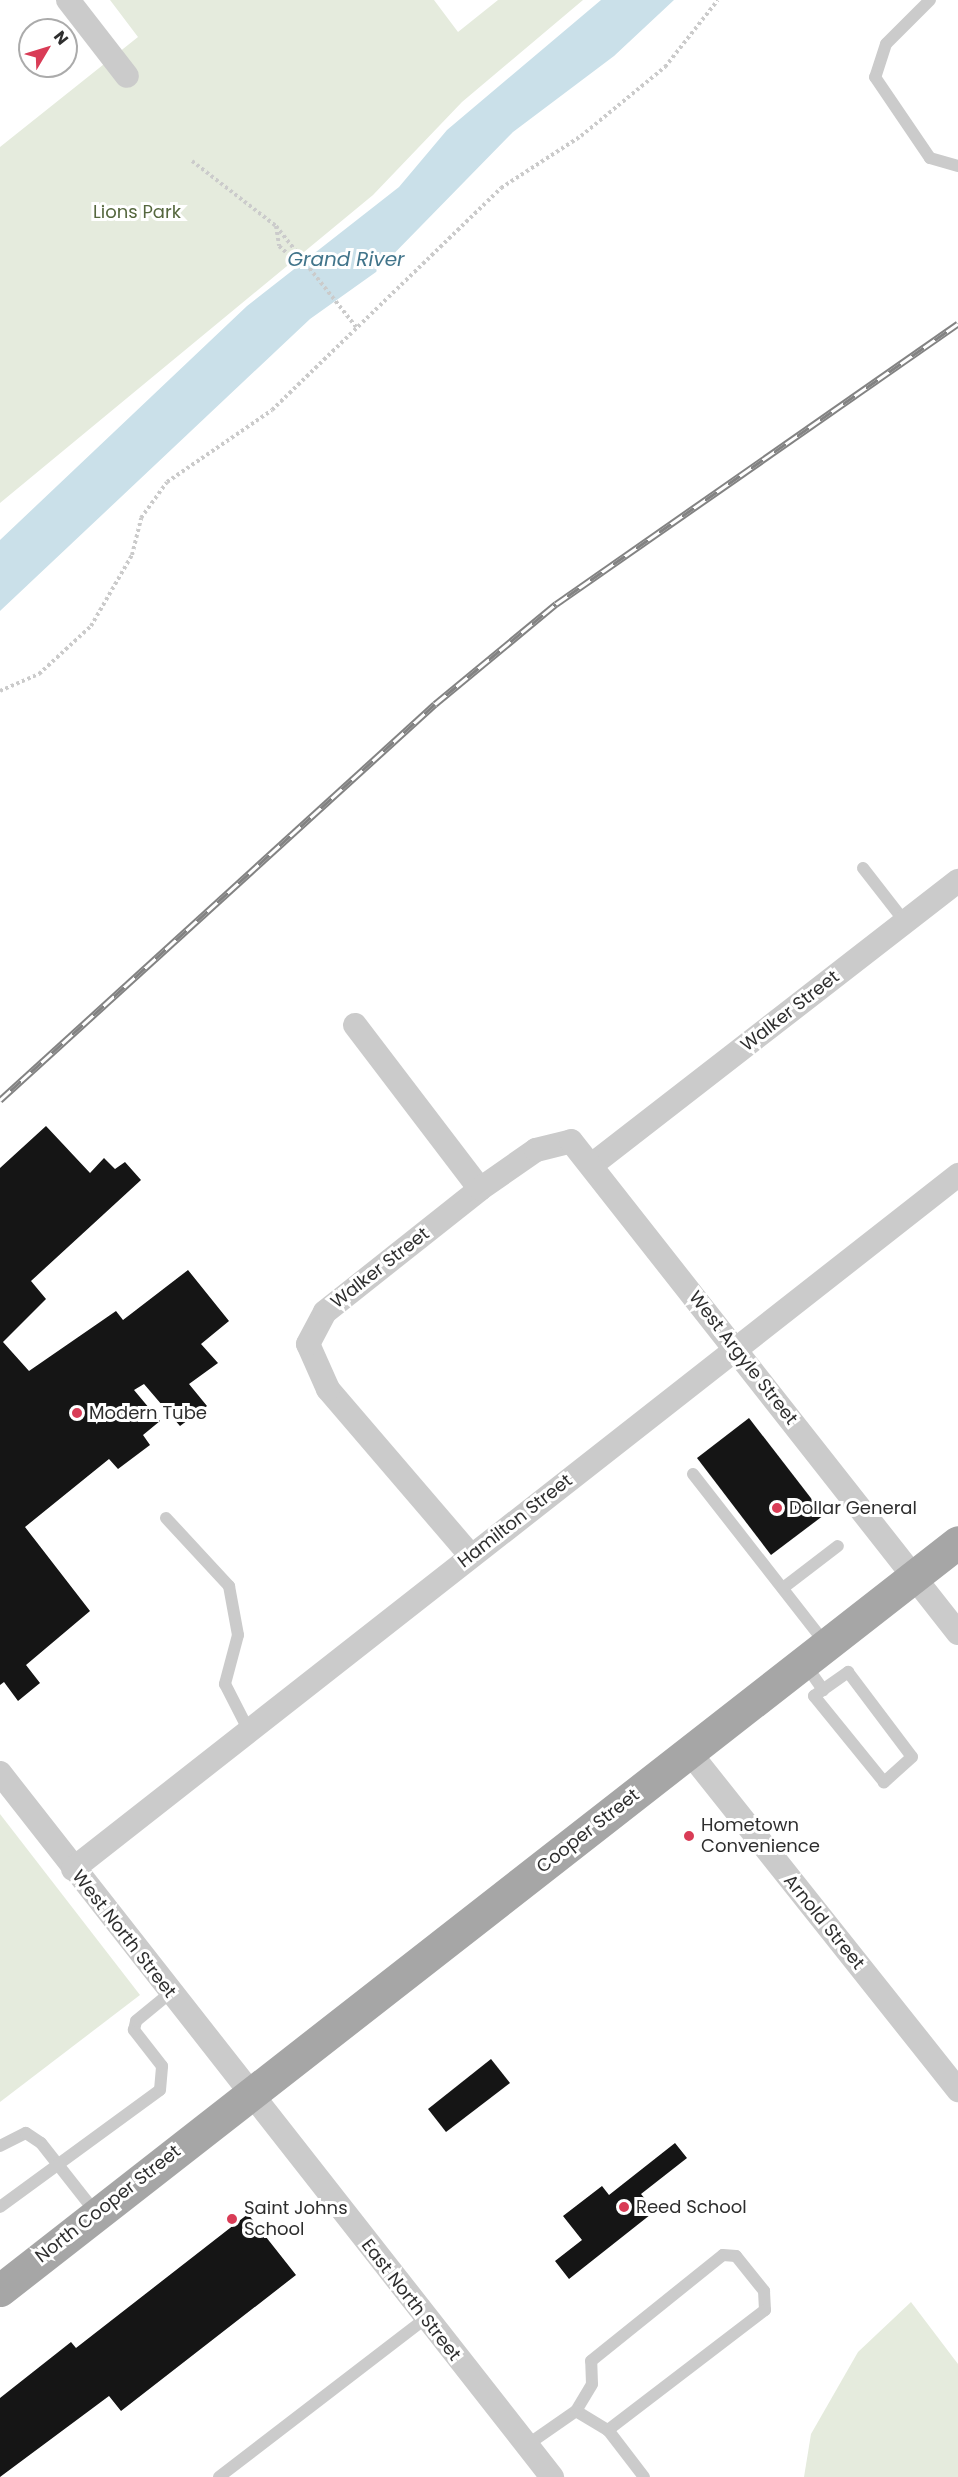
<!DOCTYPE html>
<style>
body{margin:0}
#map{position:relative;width:958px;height:2477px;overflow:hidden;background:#fff;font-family:Poppins,sans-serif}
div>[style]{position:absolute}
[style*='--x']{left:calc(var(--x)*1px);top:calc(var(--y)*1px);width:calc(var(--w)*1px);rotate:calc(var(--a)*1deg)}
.green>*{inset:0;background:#e5ebdd}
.water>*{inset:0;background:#cae0e9}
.building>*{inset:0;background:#151515}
.path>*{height:4px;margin-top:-2px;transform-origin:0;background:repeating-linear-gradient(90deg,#cbcbcb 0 3px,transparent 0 6px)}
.lane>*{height:12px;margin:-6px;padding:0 6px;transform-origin:6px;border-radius:6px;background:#cbcbcb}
.street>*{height:24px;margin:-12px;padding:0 12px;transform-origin:12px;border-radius:12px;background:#cbcbcb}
.primary>*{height:33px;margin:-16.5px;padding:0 16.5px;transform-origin:16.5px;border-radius:16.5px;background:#a6a6a6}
.rail>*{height:7px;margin-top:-3.5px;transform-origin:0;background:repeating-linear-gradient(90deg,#fff 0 14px,#838383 0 28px);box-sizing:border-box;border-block:2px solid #838383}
.dots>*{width:16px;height:16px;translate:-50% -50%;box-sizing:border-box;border:3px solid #fff;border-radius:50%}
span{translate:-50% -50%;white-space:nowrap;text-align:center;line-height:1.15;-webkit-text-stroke:6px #fff;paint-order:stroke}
.park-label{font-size:18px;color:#55673e}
.street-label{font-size:18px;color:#2e2e2e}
.poi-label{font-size:18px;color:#2e2e2e}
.left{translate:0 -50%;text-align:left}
.water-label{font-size:20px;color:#42758b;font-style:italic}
.north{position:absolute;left:18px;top:18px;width:60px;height:60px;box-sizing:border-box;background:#fff;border:2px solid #ababab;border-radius:50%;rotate:52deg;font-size:16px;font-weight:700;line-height:24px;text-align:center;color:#2e2e2e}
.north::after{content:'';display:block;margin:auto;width:21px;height:27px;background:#d93c56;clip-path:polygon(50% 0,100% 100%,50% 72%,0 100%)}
</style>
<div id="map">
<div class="green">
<div style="clip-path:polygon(110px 0,434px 0,458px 32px,498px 0,583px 0,462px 102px,373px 195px,0 503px,0 147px,138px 37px)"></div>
<div style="clip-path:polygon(0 1814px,140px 1995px,0 2102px)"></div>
<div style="clip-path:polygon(911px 2302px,958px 2364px,958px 2477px,804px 2477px,811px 2434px,858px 2352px)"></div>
</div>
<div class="water">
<div style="clip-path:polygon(601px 0,674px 0,614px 56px,513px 132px,376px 272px,310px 319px,0 611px,0 540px,247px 306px,399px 187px,447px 130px)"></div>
</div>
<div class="building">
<div style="clip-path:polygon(46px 1126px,90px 1173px,104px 1158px,115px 1169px,125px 1162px,141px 1180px,31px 1281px,46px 1299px,3px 1342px,29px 1371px,116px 1311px,123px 1320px,188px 1270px,229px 1321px,201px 1344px,218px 1363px,189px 1384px,207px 1406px,180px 1426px,144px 1384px,134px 1390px,160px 1421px,143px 1435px,150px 1445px,118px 1469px,109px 1459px,25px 1527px,90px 1611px,26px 1665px,40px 1683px,18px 1701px,4px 1682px,0 1685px,0 1168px)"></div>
<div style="clip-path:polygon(749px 1418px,824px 1515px,771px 1555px,697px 1458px)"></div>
<div style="clip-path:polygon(491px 2059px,510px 2083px,446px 2132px,428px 2109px)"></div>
<div style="clip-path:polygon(675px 2143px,687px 2158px,641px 2194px,655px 2211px,569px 2279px,555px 2261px,582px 2240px,563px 2216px,602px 2186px,609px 2195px)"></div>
<div style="clip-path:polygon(248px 2214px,296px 2275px,121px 2411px,109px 2396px,0 2477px,0 2398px,71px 2342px,76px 2348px)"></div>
</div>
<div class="path">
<div style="--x:192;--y:161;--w:106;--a:37.7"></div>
<div style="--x:276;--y:226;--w:129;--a:51.6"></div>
<div style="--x:276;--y:226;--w:20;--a:81"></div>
<div style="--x:279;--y:246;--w:25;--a:42"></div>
<div style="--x:0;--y:691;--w:43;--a:-23.6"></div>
<div style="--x:39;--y:674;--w:71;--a:-42.7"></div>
<div style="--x:91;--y:626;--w:82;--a:-60"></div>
<div style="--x:132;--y:555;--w:38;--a:-76"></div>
<div style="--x:141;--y:518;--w:44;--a:-54.2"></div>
<div style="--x:167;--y:482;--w:127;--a:-34.4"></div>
<div style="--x:272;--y:410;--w:319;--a:-44.1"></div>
<div style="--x:501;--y:188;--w:95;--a:-33"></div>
<div style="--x:581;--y:136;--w:109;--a:-39.4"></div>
<div style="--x:665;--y:67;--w:85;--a:-51.7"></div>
</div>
<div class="lane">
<div style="--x:930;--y:0;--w:62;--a:135"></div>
<div style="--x:886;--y:44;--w:35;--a:108"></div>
<div style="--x:875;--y:77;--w:98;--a:55.8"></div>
<div style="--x:930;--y:158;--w:29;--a:16"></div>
<div style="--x:863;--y:868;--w:68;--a:52.1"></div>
<div style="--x:693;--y:1474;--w:214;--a:52"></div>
<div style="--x:166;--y:1518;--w:93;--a:47.2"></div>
<div style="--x:229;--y:1586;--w:50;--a:79.6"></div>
<div style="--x:238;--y:1635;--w:51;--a:104.9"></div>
<div style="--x:225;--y:1684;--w:53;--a:62.9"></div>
<div style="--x:783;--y:1588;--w:69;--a:-37.4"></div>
<div style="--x:805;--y:1664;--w:32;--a:55"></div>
<div style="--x:848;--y:1672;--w:106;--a:53"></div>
<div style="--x:912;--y:1757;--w:38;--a:138"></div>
<div style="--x:884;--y:1782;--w:111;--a:-129.1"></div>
<div style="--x:814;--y:1696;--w:42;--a:-35.2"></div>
<div style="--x:0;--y:2146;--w:29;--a:-27"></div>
<div style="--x:26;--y:2133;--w:18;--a:34"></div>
<div style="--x:41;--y:2143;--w:89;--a:51.8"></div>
<div style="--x:0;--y:2207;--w:198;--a:-36.2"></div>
<div style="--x:160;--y:2090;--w:24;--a:-85"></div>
<div style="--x:162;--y:2066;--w:46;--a:-127.9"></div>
<div style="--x:134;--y:2030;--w:9;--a:-77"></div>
<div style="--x:136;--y:2021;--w:44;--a:-39.5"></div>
<div style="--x:576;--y:2411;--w:31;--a:-59"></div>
<div style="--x:592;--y:2384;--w:23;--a:-92"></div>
<div style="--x:591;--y:2361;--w:169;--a:-38.8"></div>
<div style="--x:723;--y:2255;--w:13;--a:4"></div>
<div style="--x:736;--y:2256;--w:45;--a:51.3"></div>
<div style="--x:764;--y:2291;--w:19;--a:87"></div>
<div style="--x:765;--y:2310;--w:198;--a:142.6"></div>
<div style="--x:527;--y:2445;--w:60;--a:-34.8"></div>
<div style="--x:576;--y:2411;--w:37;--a:31"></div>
<div style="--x:608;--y:2430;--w:59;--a:52.5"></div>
<div style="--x:219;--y:2477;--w:261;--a:-37.5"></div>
</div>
<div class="street">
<div style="--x:68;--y:0;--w:96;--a:52.2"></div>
<div style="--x:355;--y:1025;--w:206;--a:52.7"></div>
<div style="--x:593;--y:1164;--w:462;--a:-37.8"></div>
<div style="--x:471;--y:1556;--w:220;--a:-130.6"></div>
<div style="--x:328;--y:1389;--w:49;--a:-114"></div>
<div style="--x:308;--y:1344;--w:36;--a:-62"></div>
<div style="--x:325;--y:1312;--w:198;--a:-38.4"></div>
<div style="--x:480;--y:1189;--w:68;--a:-34.9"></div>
<div style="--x:536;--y:1150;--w:36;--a:-14"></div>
<div style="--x:571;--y:1141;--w:626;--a:51.81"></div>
<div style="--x:690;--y:1753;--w:431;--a:51.5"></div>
<div style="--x:0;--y:1773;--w:895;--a:51.9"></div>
<div style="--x:73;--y:1869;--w:1125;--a:-38.1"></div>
</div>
<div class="primary">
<div style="--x:0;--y:2290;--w:1215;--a:-37.98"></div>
</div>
<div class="rail">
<div style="--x:0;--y:1100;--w:588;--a:-42.31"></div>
<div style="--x:435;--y:704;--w:157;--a:-39.6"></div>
<div style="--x:556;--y:604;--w:490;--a:-34.9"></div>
</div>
<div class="dots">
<div style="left:77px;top:1413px;background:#d93c56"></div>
<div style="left:777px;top:1508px;background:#d93c56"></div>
<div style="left:689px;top:1836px;background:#d93c56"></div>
<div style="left:624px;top:2207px;background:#d93c56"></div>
<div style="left:232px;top:2219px;background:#d93c56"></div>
</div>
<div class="park-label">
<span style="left:137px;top:212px">Lions Park</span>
</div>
<div class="street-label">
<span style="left:790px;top:1011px;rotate:-38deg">Walker Street</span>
<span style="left:380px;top:1268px;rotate:-38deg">Walker Street</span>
<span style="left:743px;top:1358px;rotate:52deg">West Argyle Street</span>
<span style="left:515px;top:1521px;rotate:-38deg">Hamilton Street</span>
<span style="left:588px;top:1831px;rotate:-38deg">Cooper Street</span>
<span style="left:824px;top:1922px;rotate:51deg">Arnold Street</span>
<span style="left:124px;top:1934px;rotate:52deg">West North Street</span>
<span style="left:108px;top:2204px;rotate:-38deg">North Cooper Street</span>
<span style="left:411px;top:2300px;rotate:52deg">East North Street</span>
</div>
<div class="poi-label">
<span class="left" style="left:89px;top:1413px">Modern Tube</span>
<span class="left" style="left:789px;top:1508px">Dollar General</span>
<span class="left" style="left:701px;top:1836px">Hometown<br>Convenience</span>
<span class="left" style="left:636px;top:2207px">Reed School</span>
<span class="left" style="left:244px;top:2219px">Saint Johns<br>School</span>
</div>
<div class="water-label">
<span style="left:346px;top:259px">Grand River</span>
</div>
<div class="north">N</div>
</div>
